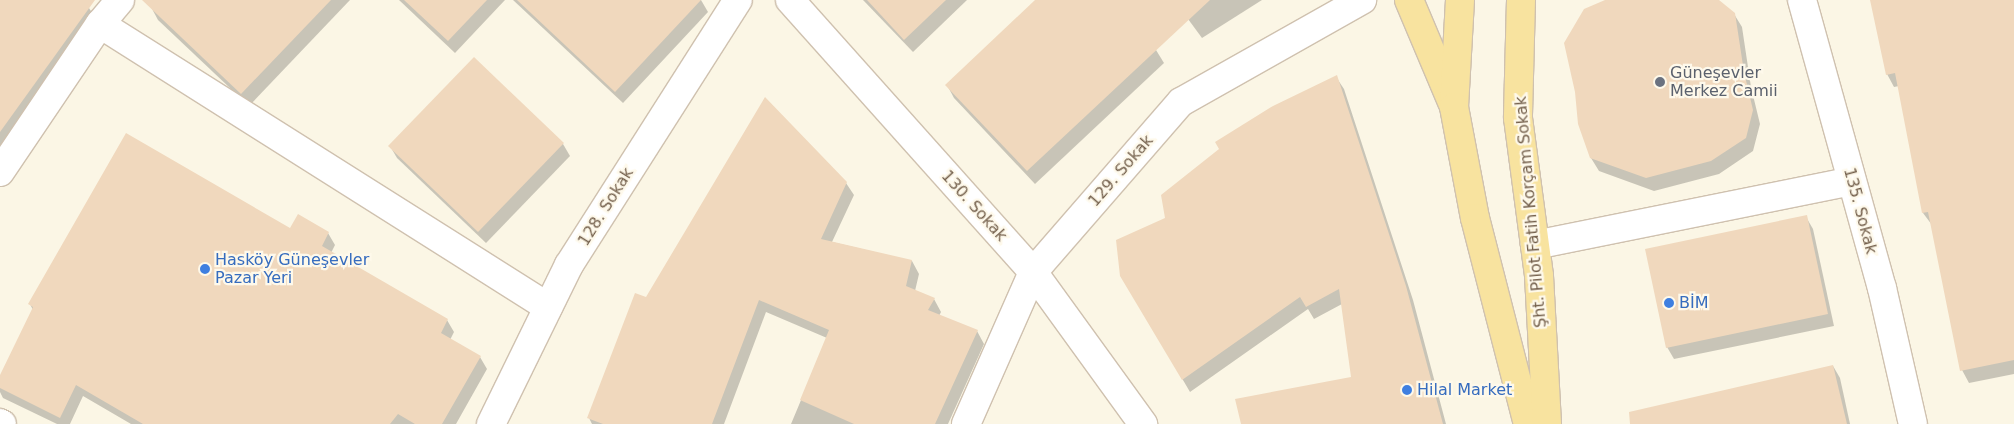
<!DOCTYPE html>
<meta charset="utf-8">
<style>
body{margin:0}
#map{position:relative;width:2014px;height:424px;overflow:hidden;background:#fbf6e5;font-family:"DejaVu Sans",sans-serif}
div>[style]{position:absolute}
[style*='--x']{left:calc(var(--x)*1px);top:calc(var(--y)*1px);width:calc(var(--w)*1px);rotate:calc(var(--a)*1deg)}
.shadow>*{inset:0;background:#0003}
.building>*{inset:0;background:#f0d8bd}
.roads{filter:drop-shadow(1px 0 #cfc1af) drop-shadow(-1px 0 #cfc1af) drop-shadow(0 1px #cfc1af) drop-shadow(0 -1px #cfc1af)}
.minor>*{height:28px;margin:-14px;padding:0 14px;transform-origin:14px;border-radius:14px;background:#fff}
.major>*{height:28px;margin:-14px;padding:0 14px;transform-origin:14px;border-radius:14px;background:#f8e39f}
.dots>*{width:14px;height:14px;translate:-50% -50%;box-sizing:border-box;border:2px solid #fef9eb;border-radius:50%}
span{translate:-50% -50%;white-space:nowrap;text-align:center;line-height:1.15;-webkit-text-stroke:4.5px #fef9eb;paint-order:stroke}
.worship-label{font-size:16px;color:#5b616d}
.left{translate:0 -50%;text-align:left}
.street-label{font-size:16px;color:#735f4b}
.shop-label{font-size:16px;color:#366cbe}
</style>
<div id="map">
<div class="shadow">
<div style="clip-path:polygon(0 0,77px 0,89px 8px,96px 19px,0 153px)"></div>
<div style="clip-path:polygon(158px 0,350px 0,249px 106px,158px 20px,151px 7px)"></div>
<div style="clip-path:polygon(399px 0,505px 0,455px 53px)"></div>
<div style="clip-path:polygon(513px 0,701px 0,708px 12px,623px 103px)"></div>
<div style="clip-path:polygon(863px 0,967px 0,913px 52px)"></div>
<div style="clip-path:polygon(1037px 0,1110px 0,1156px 50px,1164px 63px,1035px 184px,954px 98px,947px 85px)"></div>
<div style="clip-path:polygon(1174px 0,1262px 0,1202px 38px)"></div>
<div style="clip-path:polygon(1608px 0,1717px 0,1734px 14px,1742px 27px,1751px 87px,1760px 124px,1753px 151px,1719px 174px,1654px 191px,1599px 171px,1591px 158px)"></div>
<div style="clip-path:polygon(1871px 0,2014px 0,2014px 374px,1969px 383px,1962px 370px,1932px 225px,1923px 213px,1899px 86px,1894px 87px,1887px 74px)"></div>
<div style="clip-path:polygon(1336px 77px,1344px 89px,1413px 300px,1446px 424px,1243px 424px,1352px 378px,1342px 304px,1314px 319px,1308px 309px,1190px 392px,1122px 276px,1166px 219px)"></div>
<div style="clip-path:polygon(563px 144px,570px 156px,486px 243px,397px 158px,390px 146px)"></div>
<div style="clip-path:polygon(846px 183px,854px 195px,832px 242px,912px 261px,919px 274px,915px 291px,934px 299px,941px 312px,939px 316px,977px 331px,984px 344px,948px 424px,791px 424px,827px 338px,766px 312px,724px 424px,592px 424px,589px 418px,646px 298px)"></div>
<div style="clip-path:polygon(1806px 217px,1813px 229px,1834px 326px,1674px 359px,1667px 347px)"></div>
<div style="clip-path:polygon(291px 229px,328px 233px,335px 245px,331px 253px,447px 320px,454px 332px,450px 340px,480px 357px,487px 369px,456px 424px,131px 424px,83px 396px,70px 424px,57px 424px,3px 398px,0 392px,0 378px,33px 310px,30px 304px)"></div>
<div style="clip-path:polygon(1833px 366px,1840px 378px,1850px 424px,1672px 424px)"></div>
</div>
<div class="building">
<div style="clip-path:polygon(0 0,95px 0,0 132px)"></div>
<div style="clip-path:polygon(142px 0,331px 0,241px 94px)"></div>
<div style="clip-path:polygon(404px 0,487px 0,448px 41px)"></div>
<div style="clip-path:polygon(517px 0,701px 0,615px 92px)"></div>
<div style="clip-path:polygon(867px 0,946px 0,904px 40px)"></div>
<div style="clip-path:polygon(1035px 0,1210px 0,1027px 171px,945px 85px)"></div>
<div style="clip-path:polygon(1605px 0,1719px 0,1735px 13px,1744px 72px,1753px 110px,1746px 138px,1711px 161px,1646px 178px,1590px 158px,1578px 124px,1575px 92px,1564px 43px,1584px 9px)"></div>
<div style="clip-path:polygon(1870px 0,2014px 0,2014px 360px,1960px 371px,1928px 212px,1922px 213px,1895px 73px,1886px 75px)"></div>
<div style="clip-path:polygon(474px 57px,564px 143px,478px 232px,388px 146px)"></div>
<div style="clip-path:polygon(1337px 75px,1406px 286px,1443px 424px,1241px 424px,1235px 399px,1351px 377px,1339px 289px,1306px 307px,1300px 297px,1182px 380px,1120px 276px,1116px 240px,1165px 218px,1161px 195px,1219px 149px,1215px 142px,1273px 106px)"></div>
<div style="clip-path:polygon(765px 97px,847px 182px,821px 239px,912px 260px,906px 286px,935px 298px,928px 310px,978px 330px,935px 424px,854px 424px,800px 400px,829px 330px,759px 300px,712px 424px,603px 424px,587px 418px,635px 293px,646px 297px)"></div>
<div style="clip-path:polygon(126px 133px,290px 228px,298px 214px,329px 232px,322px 246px,448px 319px,441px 333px,481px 356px,442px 424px,415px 424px,398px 414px,390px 424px,143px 424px,76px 385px,60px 418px,0 388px,0 375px,33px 307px,28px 304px)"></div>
<div style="clip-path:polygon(1807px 215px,1828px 314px,1666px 348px,1645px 249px)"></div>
<div style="clip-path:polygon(1833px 365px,1847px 424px,1630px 424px,1629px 412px)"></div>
</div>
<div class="roads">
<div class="minor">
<div style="--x:790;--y:0;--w:365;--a:48.2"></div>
<div style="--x:1033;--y:272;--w:188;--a:54.1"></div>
<div style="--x:1802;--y:0;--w:299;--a:74.5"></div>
<div style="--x:1882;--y:288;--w:139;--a:77.2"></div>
<div style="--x:100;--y:24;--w:530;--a:32.28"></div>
<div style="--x:0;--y:172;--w:179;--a:-56"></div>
<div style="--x:100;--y:24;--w:31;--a:-50"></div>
<div style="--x:1535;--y:245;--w:323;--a:-11.4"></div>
<div style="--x:0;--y:423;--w:2;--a:27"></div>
<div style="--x:491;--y:424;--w:177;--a:-63.9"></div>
<div style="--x:569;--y:265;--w:314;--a:-57.5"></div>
<div style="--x:966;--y:424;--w:166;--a:-66.2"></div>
<div style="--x:1033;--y:272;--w:225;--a:-49"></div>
<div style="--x:1181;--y:102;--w:208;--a:-29.4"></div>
</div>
<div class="major">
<div style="--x:1409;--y:0;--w:111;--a:67.1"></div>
<div style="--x:1460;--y:0;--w:107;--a:93.2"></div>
<div style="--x:1454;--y:107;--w:113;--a:79.3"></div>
<div style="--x:1475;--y:218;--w:213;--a:75.6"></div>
<div style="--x:1521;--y:0;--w:118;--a:91.5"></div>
<div style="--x:1518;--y:118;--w:159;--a:82.4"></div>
<div style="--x:1539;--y:276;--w:148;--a:86.9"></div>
</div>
</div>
<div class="dots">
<div style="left:1660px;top:82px;background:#6b7280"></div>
<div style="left:205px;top:269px;background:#3f7fe0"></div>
<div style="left:1669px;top:303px;background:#3f7fe0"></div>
<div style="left:1407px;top:390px;background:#3f7fe0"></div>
</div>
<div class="worship-label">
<span class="left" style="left:1670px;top:82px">Güneşevler<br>Merkez Camii</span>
</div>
<div class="street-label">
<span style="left:1121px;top:171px;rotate:-49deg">129. Sokak</span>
<span style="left:974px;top:206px;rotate:48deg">130. Sokak</span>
<span style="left:606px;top:207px;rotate:-58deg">128. Sokak</span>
<span style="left:1860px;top:211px;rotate:75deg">135. Sokak</span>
<span style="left:1531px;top:212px;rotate:-95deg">Şht. Pilot Fatih Korçam Sokak</span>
</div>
<div class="shop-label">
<span class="left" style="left:215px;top:269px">Hasköy Güneşevler<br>Pazar Yeri</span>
<span class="left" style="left:1679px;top:303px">BİM</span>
<span class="left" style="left:1417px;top:390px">Hilal Market</span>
</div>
</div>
